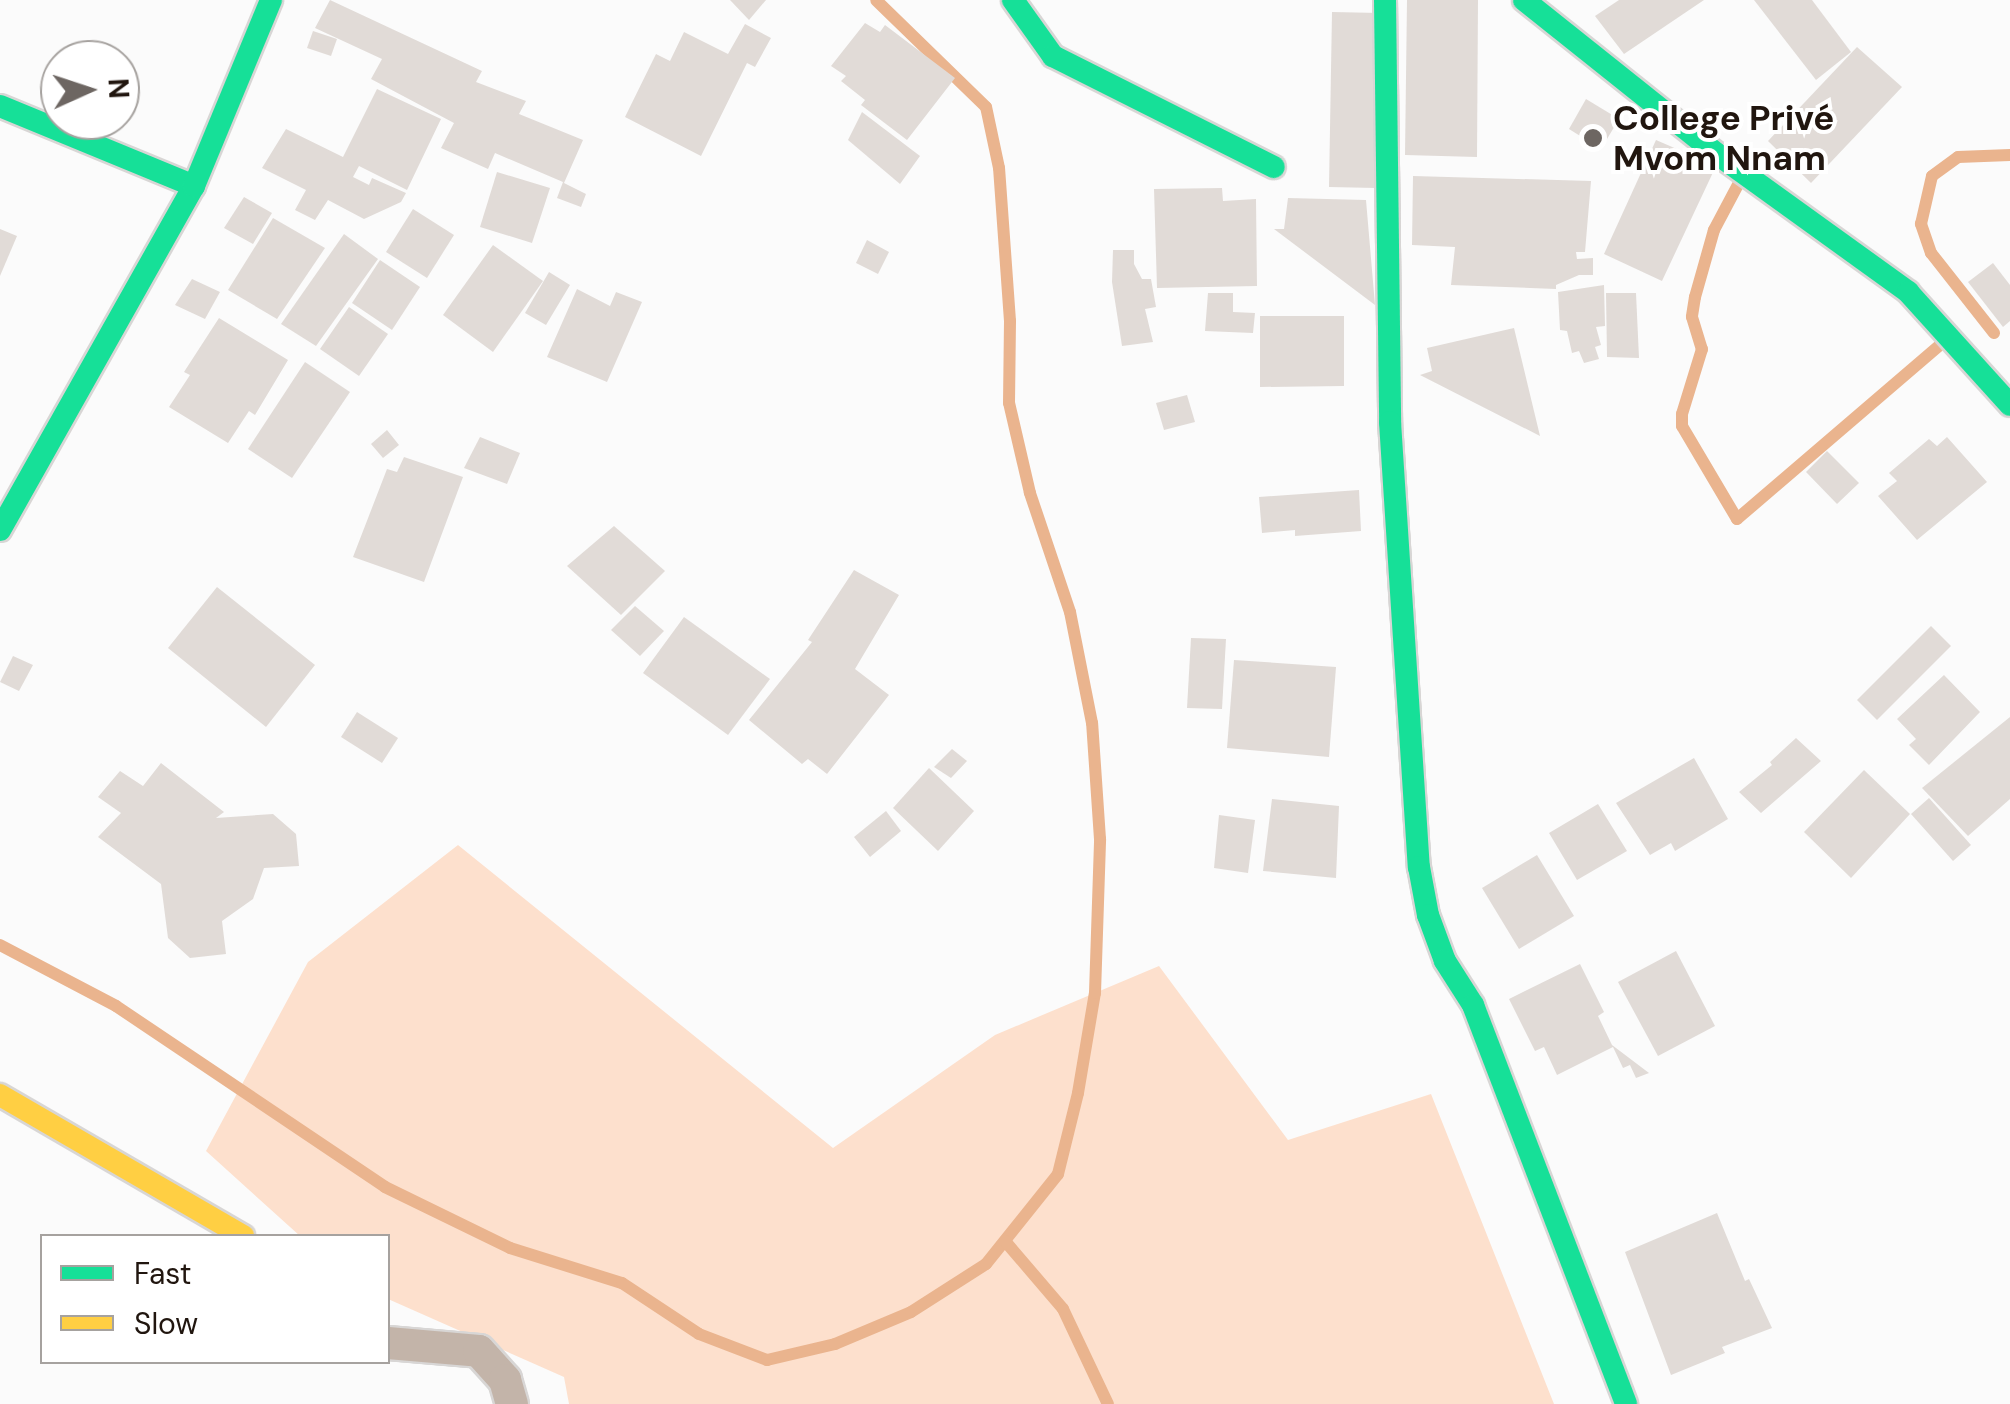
<!DOCTYPE html>
<meta charset="utf-8">
<style>
body{margin:0}
#map{position:relative;width:2010px;height:1404px;overflow:hidden;background:#fbfbfb;font-family:"DM Sans",sans-serif}
div>[style]{position:absolute}
[style*='--x']{left:calc(var(--x)*1px);top:calc(var(--y)*1px);width:calc(var(--w)*1px);rotate:calc(var(--a)*1deg)}
.green>*{inset:0;background:#fde0cd}
.stream>*{height:12px;margin:-6px;padding:0 6px;transform-origin:6px;border-radius:6px;background:#eab48e}
.building>*{inset:0;background:#e1dbd7}
.roads{filter:drop-shadow(2px 0 #d8d6d5) drop-shadow(-2px 0 #d8d6d5) drop-shadow(0 2px #d8d6d5) drop-shadow(0 -2px #d8d6d5)}
.street>*{height:32px;margin:-16px;padding:0 16px;transform-origin:16px;border-radius:16px;background:#c3b4a9}
.fast>*{height:22px;margin:-11px;padding:0 11px;transform-origin:11px;border-radius:11px;background:#16e098}
.slow>*{height:22px;margin:-11px;padding:0 11px;transform-origin:11px;border-radius:11px;background:#ffcf43}
.dots>*{width:28px;height:28px;translate:-50% -50%;box-sizing:border-box;border:5px solid #fff;border-radius:50%}
span{translate:-50% -50%;white-space:nowrap;text-align:center;line-height:1.15;-webkit-text-stroke:8px #fff;paint-order:stroke}
.poi-label{font-size:35px;color:#21160f;font-weight:700}
.left{translate:0 -50%;text-align:left}
.legend{position:absolute;left:40px;top:1234px;width:350px;height:130px;box-sizing:border-box;background:#fff;border:2px solid #a6a29f;margin:0;padding:12px 18px;list-style:none;font-size:30px;color:#21160f}
.legend li{display:flex;align-items:center;gap:20px;height:50px}
.legend b{width:50px;border:2px solid #a6a29f}
.north{position:absolute;left:40px;top:40px;width:100px;height:100px;box-sizing:border-box;background:#fff;border:2px solid #a6a29f;border-radius:50%;rotate:87deg;font-size:28px;font-weight:700;line-height:40px;text-align:center;color:#21160f}
.north::after{content:'';display:block;margin:auto;width:35px;height:45px;background:#6d6662;clip-path:polygon(50% 0,100% 100%,50% 72%,0 100%)}
</style>
<div id="map">
<div class="green">
<div style="clip-path:polygon(458px 845px,833px 1148px,995px 1035px,1159px 966px,1288px 1140px,1431px 1094px,1554px 1404px,569px 1404px,564px 1377px,388px 1299px,388px 1236px,300px 1236px,206px 1151px,308px 962px)"></div>
</div>
<div class="stream">
<div style="--x:1741;--y:179;--w:58;--a:117.9"></div>
<div style="--x:1714;--y:230;--w:70;--a:105.8"></div>
<div style="--x:1695;--y:297;--w:20;--a:99"></div>
<div style="--x:1692;--y:317;--w:34;--a:73"></div>
<div style="--x:1702;--y:349;--w:68;--a:107.1"></div>
<div style="--x:1682;--y:414;--w:12;--a:90"></div>
<div style="--x:1682;--y:426;--w:108;--a:59.4"></div>
<div style="--x:1737;--y:519;--w:270;--a:-40.6"></div>
<div style="--x:1994;--y:333;--w:102;--a:-128.2"></div>
<div style="--x:1931;--y:253;--w:31;--a:-109"></div>
<div style="--x:1921;--y:224;--w:49;--a:-77.1"></div>
<div style="--x:1932;--y:176;--w:32;--a:-36"></div>
<div style="--x:1958;--y:157;--w:52;--a:-2.2"></div>
<div style="--x:0;--y:945;--w:131;--a:27.7"></div>
<div style="--x:116;--y:1006;--w:324;--a:33.9"></div>
<div style="--x:385;--y:1187;--w:139;--a:26"></div>
<div style="--x:510;--y:1248;--w:117;--a:17.4"></div>
<div style="--x:622;--y:1283;--w:92;--a:33.5"></div>
<div style="--x:699;--y:1334;--w:73;--a:20.9"></div>
<div style="--x:767;--y:1360;--w:70;--a:-13.2"></div>
<div style="--x:835;--y:1344;--w:82;--a:-22.8"></div>
<div style="--x:911;--y:1312;--w:89;--a:-32.6"></div>
<div style="--x:986;--y:1264;--w:115;--a:-51.3"></div>
<div style="--x:1058;--y:1174;--w:83;--a:-76.1"></div>
<div style="--x:1078;--y:1093;--w:101;--a:-80.4"></div>
<div style="--x:1095;--y:993;--w:154;--a:-88.1"></div>
<div style="--x:1100;--y:839;--w:116;--a:-93.9"></div>
<div style="--x:1092;--y:723;--w:113;--a:-101.2"></div>
<div style="--x:1070;--y:612;--w:126;--a:-108.6"></div>
<div style="--x:1030;--y:493;--w:92;--a:-103.1"></div>
<div style="--x:1009;--y:403;--w:82;--a:-89.3"></div>
<div style="--x:1010;--y:321;--w:153;--a:-94.1"></div>
<div style="--x:999;--y:168;--w:62;--a:-102"></div>
<div style="--x:986;--y:107;--w:153;--a:-135.8"></div>
<div style="--x:1005;--y:1241;--w:89;--a:49.5"></div>
<div style="--x:1063;--y:1309;--w:105;--a:64.7"></div>
</div>
<div class="building">
<div style="clip-path:polygon(330px 0,482px 71px,476px 82px,526px 101px,519px 114px,583px 140px,564px 183px,586px 194px,581px 207px,557px 198px,563px 182px,495px 153px,488px 169px,441px 148px,454px 123px,371px 79px,382px 59px,315px 28px)"></div>
<div style="clip-path:polygon(730px 0,766px 0,749px 20px)"></div>
<div style="clip-path:polygon(1407px 0,1478px 0,1477px 157px,1405px 155px)"></div>
<div style="clip-path:polygon(1619px 0,1704px 0,1624px 54px,1595px 16px)"></div>
<div style="clip-path:polygon(1754px 0,1812px 0,1851px 52px,1816px 80px)"></div>
<div style="clip-path:polygon(1332px 12px,1380px 13px,1376px 188px,1329px 187px)"></div>
<div style="clip-path:polygon(865px 23px,880px 32px,885px 25px,955px 78px,907px 140px,861px 105px,865px 100px,841px 81px,846px 76px,831px 66px)"></div>
<div style="clip-path:polygon(745px 24px,771px 38px,755px 67px,747px 63px,701px 156px,625px 117px,656px 54px,670px 61px,684px 32px,728px 54px)"></div>
<div style="clip-path:polygon(313px 31px,337px 39px,331px 56px,307px 48px)"></div>
<div style="clip-path:polygon(1857px 47px,1902px 87px,1811px 183px,1768px 141px)"></div>
<div style="clip-path:polygon(377px 89px,441px 119px,407px 190px,359px 166px,353px 177px,369px 185px,372px 178px,406px 193px,401px 202px,364px 219px,328px 200px,315px 220px,295px 210px,306px 190px,262px 168px,286px 129px,343px 157px)"></div>
<div style="clip-path:polygon(1586px 99px,1619px 119px,1601px 149px,1569px 129px)"></div>
<div style="clip-path:polygon(862px 112px,920px 156px,900px 184px,848px 140px)"></div>
<div style="clip-path:polygon(1656px 140px,1716px 166px,1662px 281px,1604px 254px)"></div>
<div style="clip-path:polygon(497px 172px,550px 188px,532px 243px,480px 227px)"></div>
<div style="clip-path:polygon(1413px 176px,1591px 181px,1585px 252px,1576px 252px,1577px 259px,1593px 258px,1593px 275px,1579px 275px,1556px 285px,1556px 289px,1451px 285px,1455px 247px,1412px 245px)"></div>
<div style="clip-path:polygon(1222px 188px,1223px 201px,1256px 199px,1257px 286px,1157px 288px,1154px 189px)"></div>
<div style="clip-path:polygon(244px 197px,272px 213px,253px 244px,224px 228px)"></div>
<div style="clip-path:polygon(1288px 198px,1366px 200px,1375px 305px,1274px 229px,1284px 229px)"></div>
<div style="clip-path:polygon(413px 209px,454px 235px,427px 278px,386px 252px)"></div>
<div style="clip-path:polygon(273px 218px,325px 248px,277px 319px,228px 290px)"></div>
<div style="clip-path:polygon(0 229px,17px 236px,0 276px)"></div>
<div style="clip-path:polygon(344px 234px,378px 259px,316px 346px,281px 324px)"></div>
<div style="clip-path:polygon(867px 240px,889px 252px,878px 274px,856px 263px)"></div>
<div style="clip-path:polygon(493px 245px,543px 281px,493px 352px,443px 315px)"></div>
<div style="clip-path:polygon(1113px 250px,1134px 250px,1134px 264px,1142px 279px,1151px 279px,1156px 307px,1145px 309px,1153px 342px,1122px 346px,1112px 282px)"></div>
<div style="clip-path:polygon(380px 260px,420px 287px,392px 330px,352px 303px)"></div>
<div style="clip-path:polygon(1993px 263px,2010px 285px,2010px 321px,2003px 327px,1968px 282px)"></div>
<div style="clip-path:polygon(549px 272px,570px 285px,546px 325px,525px 313px)"></div>
<div style="clip-path:polygon(192px 279px,220px 292px,205px 319px,175px 305px)"></div>
<div style="clip-path:polygon(1604px 285px,1605px 326px,1596px 327px,1601px 345px,1595px 347px,1599px 359px,1584px 363px,1579px 351px,1572px 353px,1567px 331px,1560px 330px,1558px 292px)"></div>
<div style="clip-path:polygon(577px 289px,610px 306px,616px 292px,642px 302px,607px 382px,547px 357px)"></div>
<div style="clip-path:polygon(1208px 293px,1233px 293px,1233px 312px,1255px 313px,1253px 333px,1205px 331px)"></div>
<div style="clip-path:polygon(1606px 293px,1636px 293px,1639px 358px,1607px 357px)"></div>
<div style="clip-path:polygon(349px 307px,388px 334px,359px 376px,320px 349px)"></div>
<div style="clip-path:polygon(1260px 316px,1344px 316px,1344px 386px,1260px 387px)"></div>
<div style="clip-path:polygon(219px 318px,288px 360px,255px 415px,249px 411px,228px 443px,169px 407px,190px 375px,184px 372px)"></div>
<div style="clip-path:polygon(1514px 328px,1540px 436px,1420px 375px,1432px 371px,1427px 348px)"></div>
<div style="clip-path:polygon(305px 362px,350px 392px,292px 478px,248px 449px)"></div>
<div style="clip-path:polygon(1187px 395px,1195px 422px,1164px 430px,1156px 403px)"></div>
<div style="clip-path:polygon(387px 430px,399px 445px,383px 458px,371px 444px)"></div>
<div style="clip-path:polygon(480px 437px,520px 453px,507px 484px,464px 468px)"></div>
<div style="clip-path:polygon(1947px 437px,1987px 482px,1917px 540px,1878px 496px,1897px 481px,1889px 473px,1929px 439px,1937px 446px)"></div>
<div style="clip-path:polygon(1827px 451px,1859px 483px,1837px 504px,1806px 472px)"></div>
<div style="clip-path:polygon(404px 457px,463px 477px,424px 582px,353px 557px,387px 469px,397px 472px)"></div>
<div style="clip-path:polygon(1359px 490px,1361px 531px,1295px 536px,1295px 530px,1262px 533px,1259px 497px)"></div>
<div style="clip-path:polygon(614px 526px,665px 571px,621px 615px,567px 566px)"></div>
<div style="clip-path:polygon(854px 570px,899px 595px,855px 669px,889px 695px,827px 774px,808px 759px,802px 764px,749px 720px,812px 642px,808px 640px)"></div>
<div style="clip-path:polygon(217px 587px,315px 665px,266px 727px,168px 648px)"></div>
<div style="clip-path:polygon(635px 606px,664px 631px,640px 656px,611px 630px)"></div>
<div style="clip-path:polygon(684px 617px,770px 679px,728px 735px,643px 673px)"></div>
<div style="clip-path:polygon(1931px 626px,1951px 646px,1877px 720px,1857px 700px)"></div>
<div style="clip-path:polygon(1191px 638px,1226px 639px,1222px 709px,1187px 708px)"></div>
<div style="clip-path:polygon(13px 656px,33px 665px,19px 691px,0 682px)"></div>
<div style="clip-path:polygon(1234px 660px,1336px 667px,1329px 757px,1227px 748px)"></div>
<div style="clip-path:polygon(1944px 675px,1980px 712px,1929px 765px,1909px 745px,1916px 739px,1897px 719px)"></div>
<div style="clip-path:polygon(357px 712px,398px 738px,382px 763px,341px 737px)"></div>
<div style="clip-path:polygon(2010px 717px,2010px 799px,1968px 836px,1922px 788px)"></div>
<div style="clip-path:polygon(1796px 738px,1821px 761px,1761px 813px,1739px 792px,1772px 765px,1770px 762px)"></div>
<div style="clip-path:polygon(952px 749px,967px 761px,951px 778px,934px 767px)"></div>
<div style="clip-path:polygon(1694px 758px,1728px 819px,1675px 851px,1671px 843px,1650px 855px,1616px 803px)"></div>
<div style="clip-path:polygon(161px 763px,224px 812px,216px 818px,273px 814px,296px 834px,299px 866px,264px 868px,253px 899px,222px 921px,226px 954px,190px 958px,168px 938px,161px 884px,98px 837px,121px 813px,98px 797px,120px 771px,143px 786px)"></div>
<div style="clip-path:polygon(929px 768px,974px 811px,938px 851px,893px 808px)"></div>
<div style="clip-path:polygon(1864px 770px,1910px 814px,1851px 878px,1804px 832px)"></div>
<div style="clip-path:polygon(1929px 798px,1971px 845px,1953px 861px,1911px 814px)"></div>
<div style="clip-path:polygon(1272px 799px,1339px 806px,1336px 878px,1263px 871px)"></div>
<div style="clip-path:polygon(1598px 804px,1627px 851px,1577px 880px,1549px 833px)"></div>
<div style="clip-path:polygon(886px 811px,901px 831px,870px 857px,854px 837px)"></div>
<div style="clip-path:polygon(1219px 815px,1255px 820px,1248px 873px,1214px 868px)"></div>
<div style="clip-path:polygon(1537px 855px,1574px 916px,1519px 949px,1482px 888px)"></div>
<div style="clip-path:polygon(1676px 951px,1715px 1026px,1658px 1056px,1618px 982px)"></div>
<div style="clip-path:polygon(1580px 964px,1604px 1012px,1598px 1016px,1612px 1045px,1649px 1073px,1636px 1078px,1630px 1065px,1623px 1068px,1613px 1047px,1557px 1075px,1544px 1047px,1535px 1051px,1509px 999px)"></div>
<div style="clip-path:polygon(1717px 1213px,1745px 1281px,1749px 1279px,1772px 1328px,1722px 1347px,1725px 1353px,1671px 1375px,1625px 1252px)"></div>
</div>
<div class="roads">
<div class="street">
<div style="--x:388;--y:1343;--w:91;--a:5"></div>
<div style="--x:479;--y:1351;--w:39;--a:48"></div>
<div style="--x:505;--y:1380;--w:25;--a:74"></div>
</div>
<div class="fast">
<div style="--x:1013;--y:0;--w:69;--a:54.5"></div>
<div style="--x:1053;--y:56;--w:247;--a:26.7"></div>
<div style="--x:1385;--y:0;--w:422;--a:89.3"></div>
<div style="--x:1390;--y:422;--w:446;--a:86.3"></div>
<div style="--x:1419;--y:867;--w:49;--a:79.4"></div>
<div style="--x:1428;--y:915;--w:49;--a:69.7"></div>
<div style="--x:1445;--y:961;--w:52;--a:57.5"></div>
<div style="--x:1473;--y:1005;--w:427;--a:69"></div>
<div style="--x:1524;--y:0;--w:247;--a:38.6"></div>
<div style="--x:1717;--y:154;--w:236;--a:35.8"></div>
<div style="--x:1908;--y:292;--w:152;--a:47.9"></div>
<div style="--x:0;--y:106;--w:210;--a:22.4"></div>
<div style="--x:0;--y:530;--w:395;--a:-60.6"></div>
<div style="--x:194;--y:186;--w:201;--a:-67.5"></div>
</div>
<div class="slow">
<div style="--x:0;--y:1095;--w:281;--a:30.1"></div>
</div>
</div>
<div class="dots">
<div style="left:1593px;top:138px;background:#6d6662"></div>
</div>
<div class="poi-label">
<span class="left" style="left:1613px;top:138px">College Privé<br>Mvom Nnam</span>
</div>
<ul class="legend">
<li><b style="height:12px;background:#16e098"></b>Fast</li>
<li><b style="height:12px;background:#ffcf43"></b>Slow</li>
</ul>
<div class="north">N</div>
</div>
